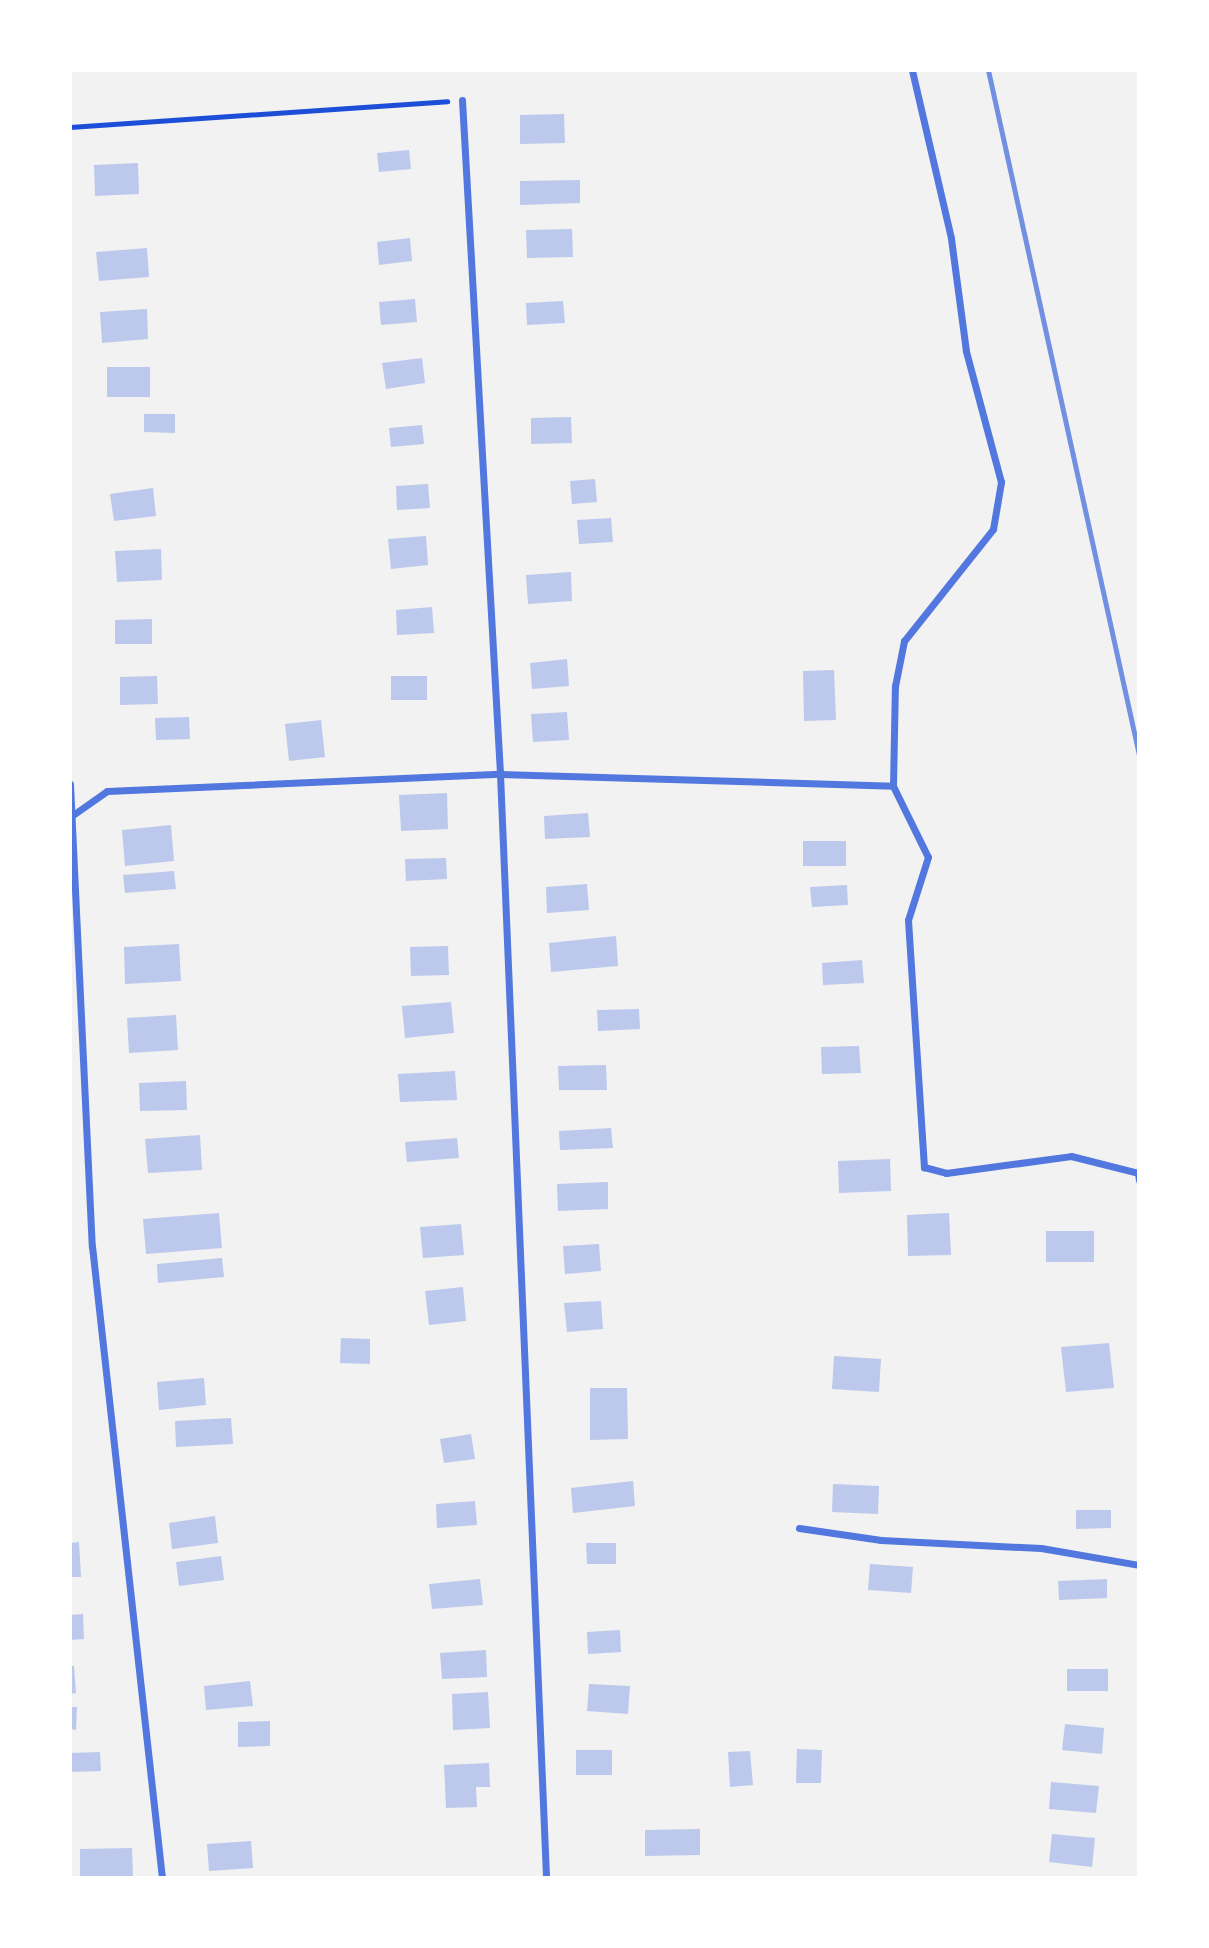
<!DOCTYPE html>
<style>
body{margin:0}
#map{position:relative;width:1209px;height:1948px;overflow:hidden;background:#f2f2f2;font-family:"PT Serif",serif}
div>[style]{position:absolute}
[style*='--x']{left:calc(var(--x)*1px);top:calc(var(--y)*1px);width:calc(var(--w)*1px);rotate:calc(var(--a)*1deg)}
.building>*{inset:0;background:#bdc9ec}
.path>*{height:4.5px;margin:-2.25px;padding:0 2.25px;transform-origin:2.25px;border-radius:2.25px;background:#1d4ed8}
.minor>*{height:7px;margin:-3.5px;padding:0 3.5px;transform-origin:3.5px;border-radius:3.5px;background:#5277de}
.rail>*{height:5px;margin:-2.5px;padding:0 2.5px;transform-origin:2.5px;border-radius:2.5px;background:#7290e2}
span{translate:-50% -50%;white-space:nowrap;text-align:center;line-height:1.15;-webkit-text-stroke:6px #fff;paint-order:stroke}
.frame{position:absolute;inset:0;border:72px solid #fff;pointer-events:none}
</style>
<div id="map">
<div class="building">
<div style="clip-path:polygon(564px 114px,565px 143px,520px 144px,520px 115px)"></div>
<div style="clip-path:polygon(409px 150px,411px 169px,379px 172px,377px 153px)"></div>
<div style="clip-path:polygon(138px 163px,139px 194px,95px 196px,94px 165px)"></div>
<div style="clip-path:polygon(580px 180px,580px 203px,520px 205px,520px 181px)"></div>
<div style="clip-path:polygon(572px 229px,573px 257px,527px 258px,526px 230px)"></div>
<div style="clip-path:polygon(410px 238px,412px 261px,379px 265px,377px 242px)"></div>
<div style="clip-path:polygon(147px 248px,149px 277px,99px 281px,96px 252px)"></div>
<div style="clip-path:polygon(415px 299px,417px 322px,381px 325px,379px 302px)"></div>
<div style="clip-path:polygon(563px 301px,565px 323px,527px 325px,526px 303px)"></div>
<div style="clip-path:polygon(147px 309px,148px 339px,102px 343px,100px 312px)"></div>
<div style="clip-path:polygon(422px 358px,425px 383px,386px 389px,382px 363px)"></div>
<div style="clip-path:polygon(107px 367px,150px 367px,150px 397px,107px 397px)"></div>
<div style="clip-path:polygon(144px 414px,175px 414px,175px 433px,144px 432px)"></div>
<div style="clip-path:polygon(571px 417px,572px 443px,531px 444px,531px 418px)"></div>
<div style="clip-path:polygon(422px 425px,424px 444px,391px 447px,389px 428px)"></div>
<div style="clip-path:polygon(595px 479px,597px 502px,572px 504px,570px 481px)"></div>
<div style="clip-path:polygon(428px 484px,430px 508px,397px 510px,396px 486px)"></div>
<div style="clip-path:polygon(153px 488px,156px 516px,114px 521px,110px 494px)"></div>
<div style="clip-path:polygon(611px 518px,613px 542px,579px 544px,577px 520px)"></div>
<div style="clip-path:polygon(426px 536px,428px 565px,391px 569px,388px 539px)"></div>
<div style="clip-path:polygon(161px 549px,162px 580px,117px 582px,115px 551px)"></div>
<div style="clip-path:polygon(571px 572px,572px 601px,528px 604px,526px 575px)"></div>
<div style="clip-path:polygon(432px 607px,434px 633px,397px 635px,396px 610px)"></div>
<div style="clip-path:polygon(152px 619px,152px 644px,115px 644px,115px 620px)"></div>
<div style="clip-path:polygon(567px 659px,569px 686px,532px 689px,530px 663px)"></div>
<div style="clip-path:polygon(834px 670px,836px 720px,804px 721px,803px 671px)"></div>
<div style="clip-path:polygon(157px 676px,158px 704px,120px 705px,120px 677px)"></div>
<div style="clip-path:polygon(391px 676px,427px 676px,427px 700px,391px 700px)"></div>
<div style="clip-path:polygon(567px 712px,569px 740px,533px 742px,531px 714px)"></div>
<div style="clip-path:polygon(189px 717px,190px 739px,156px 740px,155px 718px)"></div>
<div style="clip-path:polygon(321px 720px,325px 757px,289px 761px,285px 724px)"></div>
<div style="clip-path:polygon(447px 793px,448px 829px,401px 831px,399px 795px)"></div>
<div style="clip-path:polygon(588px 813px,590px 837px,545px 839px,544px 816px)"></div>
<div style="clip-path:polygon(171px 825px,174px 861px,125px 866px,122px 830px)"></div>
<div style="clip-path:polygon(803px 841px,846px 841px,846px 866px,803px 866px)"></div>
<div style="clip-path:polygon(446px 858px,447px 879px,406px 881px,405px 859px)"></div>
<div style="clip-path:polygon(174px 871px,176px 889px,125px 893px,123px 875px)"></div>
<div style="clip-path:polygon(587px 884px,589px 910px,547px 913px,546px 887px)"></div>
<div style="clip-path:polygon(847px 885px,848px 905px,812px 907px,810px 887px)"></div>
<div style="clip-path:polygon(616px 936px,618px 966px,551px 972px,549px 943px)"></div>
<div style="clip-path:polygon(179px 944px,181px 981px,125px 984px,124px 947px)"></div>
<div style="clip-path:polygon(448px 946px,449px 975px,411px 976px,410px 947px)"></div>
<div style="clip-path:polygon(862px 960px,864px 983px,823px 985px,822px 963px)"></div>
<div style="clip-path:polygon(451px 1002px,454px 1033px,405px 1038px,402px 1006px)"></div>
<div style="clip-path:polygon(639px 1009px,640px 1029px,598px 1031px,597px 1010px)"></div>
<div style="clip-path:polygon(176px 1015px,178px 1050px,129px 1053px,127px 1018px)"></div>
<div style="clip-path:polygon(859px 1046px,861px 1073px,822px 1074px,821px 1047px)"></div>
<div style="clip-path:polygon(606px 1065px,607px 1090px,559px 1090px,558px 1066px)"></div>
<div style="clip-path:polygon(455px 1071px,457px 1100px,400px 1102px,398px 1074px)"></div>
<div style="clip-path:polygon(186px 1081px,187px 1110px,140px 1111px,139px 1083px)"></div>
<div style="clip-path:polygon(611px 1128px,613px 1148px,560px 1150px,559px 1131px)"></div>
<div style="clip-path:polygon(200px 1135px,202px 1170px,148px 1173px,145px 1139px)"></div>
<div style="clip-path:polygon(457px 1138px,459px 1158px,407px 1162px,405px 1142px)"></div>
<div style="clip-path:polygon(890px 1159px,891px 1191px,839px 1193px,838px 1161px)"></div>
<div style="clip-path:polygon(608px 1182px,608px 1209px,558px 1211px,557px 1184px)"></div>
<div style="clip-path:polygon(219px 1213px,222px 1248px,146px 1254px,143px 1219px)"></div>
<div style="clip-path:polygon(949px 1213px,951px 1255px,908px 1256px,907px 1215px)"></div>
<div style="clip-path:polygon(461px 1224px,464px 1255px,423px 1258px,420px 1227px)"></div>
<div style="clip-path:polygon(1046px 1231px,1094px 1231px,1094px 1262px,1046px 1262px)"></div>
<div style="clip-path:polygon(599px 1244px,601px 1271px,565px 1274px,563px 1246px)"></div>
<div style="clip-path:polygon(222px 1258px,224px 1277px,158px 1283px,157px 1264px)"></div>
<div style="clip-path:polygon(463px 1287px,466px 1321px,429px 1325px,425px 1291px)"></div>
<div style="clip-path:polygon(601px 1301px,603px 1329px,567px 1332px,564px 1303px)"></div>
<div style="clip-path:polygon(341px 1338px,370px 1339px,370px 1364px,340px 1363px)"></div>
<div style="clip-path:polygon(1109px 1343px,1114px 1388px,1066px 1392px,1061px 1347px)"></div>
<div style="clip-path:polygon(834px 1356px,881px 1359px,879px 1392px,832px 1389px)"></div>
<div style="clip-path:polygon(204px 1378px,206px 1405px,159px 1410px,157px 1382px)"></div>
<div style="clip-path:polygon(590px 1388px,627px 1388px,628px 1439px,590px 1440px)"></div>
<div style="clip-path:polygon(231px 1418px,233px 1444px,176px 1447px,175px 1421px)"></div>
<div style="clip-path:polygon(471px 1434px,475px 1459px,444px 1463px,440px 1439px)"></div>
<div style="clip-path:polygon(633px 1481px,635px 1506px,573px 1513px,571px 1488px)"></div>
<div style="clip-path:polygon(833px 1484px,879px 1486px,878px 1514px,832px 1512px)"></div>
<div style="clip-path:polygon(475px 1501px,477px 1525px,437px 1528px,436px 1504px)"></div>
<div style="clip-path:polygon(1076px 1510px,1111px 1510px,1111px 1528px,1076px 1529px)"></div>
<div style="clip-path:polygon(215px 1516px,218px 1543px,172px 1549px,169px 1523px)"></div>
<div style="clip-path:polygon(79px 1542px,81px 1577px,70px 1577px,70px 1543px)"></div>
<div style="clip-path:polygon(586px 1543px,616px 1543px,616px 1564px,587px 1564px)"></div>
<div style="clip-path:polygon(221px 1556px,224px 1580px,179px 1586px,176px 1562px)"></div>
<div style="clip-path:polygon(870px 1564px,913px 1567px,911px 1593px,868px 1590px)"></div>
<div style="clip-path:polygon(480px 1579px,483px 1605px,432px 1609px,429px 1584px)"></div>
<div style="clip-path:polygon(1107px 1579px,1107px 1598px,1059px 1600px,1058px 1581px)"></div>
<div style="clip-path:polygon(83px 1614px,84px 1639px,70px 1640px,70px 1615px)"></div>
<div style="clip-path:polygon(620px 1630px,621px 1652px,588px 1654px,587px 1632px)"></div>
<div style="clip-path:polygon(486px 1650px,487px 1677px,442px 1679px,440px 1653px)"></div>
<div style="clip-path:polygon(70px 1666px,74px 1666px,76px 1693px,70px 1694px)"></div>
<div style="clip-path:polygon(1067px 1669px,1108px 1669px,1108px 1691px,1067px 1691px)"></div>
<div style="clip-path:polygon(250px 1681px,253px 1706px,206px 1710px,204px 1686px)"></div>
<div style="clip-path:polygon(589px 1684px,630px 1686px,628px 1714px,587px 1711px)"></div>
<div style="clip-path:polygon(488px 1692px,490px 1728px,453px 1730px,452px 1694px)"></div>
<div style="clip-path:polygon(70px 1707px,77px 1707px,76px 1730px,70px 1729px)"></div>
<div style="clip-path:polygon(270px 1721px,270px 1746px,238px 1747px,238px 1722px)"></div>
<div style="clip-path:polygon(1065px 1724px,1104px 1728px,1102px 1754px,1062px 1750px)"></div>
<div style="clip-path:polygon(797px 1749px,822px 1750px,821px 1783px,796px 1783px)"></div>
<div style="clip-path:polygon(576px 1750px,612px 1750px,612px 1775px,576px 1775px)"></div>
<div style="clip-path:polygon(750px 1751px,753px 1785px,730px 1787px,728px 1752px)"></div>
<div style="clip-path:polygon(100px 1752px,101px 1771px,70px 1772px,70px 1753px)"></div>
<div style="clip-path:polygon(489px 1763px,490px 1787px,476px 1787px,477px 1807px,446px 1808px,444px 1765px)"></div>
<div style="clip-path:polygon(1051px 1782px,1099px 1786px,1096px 1813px,1049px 1809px)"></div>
<div style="clip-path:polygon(700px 1829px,700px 1855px,645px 1856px,645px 1830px)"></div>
<div style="clip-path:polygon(1052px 1834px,1095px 1838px,1092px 1867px,1049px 1862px)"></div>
<div style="clip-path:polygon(251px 1841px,253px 1868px,209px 1871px,207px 1844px)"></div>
<div style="clip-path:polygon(132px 1848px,133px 1876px,80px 1876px,80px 1849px)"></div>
</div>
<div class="path">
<div style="--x:70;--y:127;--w:378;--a:-3.9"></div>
</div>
<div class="minor">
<div style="--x:462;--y:100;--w:675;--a:86.77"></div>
<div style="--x:500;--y:774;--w:1105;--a:87.61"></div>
<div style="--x:70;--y:784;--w:463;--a:87.3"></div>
<div style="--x:92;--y:1246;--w:636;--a:83.68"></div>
<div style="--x:893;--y:786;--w:100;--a:-88.9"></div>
<div style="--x:895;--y:686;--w:46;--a:-78.7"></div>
<div style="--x:904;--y:641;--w:143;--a:-51.5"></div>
<div style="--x:993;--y:529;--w:48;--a:-80.3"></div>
<div style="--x:1001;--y:482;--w:136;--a:-105"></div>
<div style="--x:966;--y:351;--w:114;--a:-97.6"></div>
<div style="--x:951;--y:238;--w:172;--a:-103.1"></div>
<div style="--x:893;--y:786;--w:79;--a:63.8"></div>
<div style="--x:928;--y:857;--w:66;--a:107.6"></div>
<div style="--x:908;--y:920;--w:248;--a:86.3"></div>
<div style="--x:924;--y:1167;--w:23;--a:15"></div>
<div style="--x:946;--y:1173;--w:126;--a:-7.7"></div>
<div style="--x:1071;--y:1156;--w:69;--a:14.2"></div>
<div style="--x:1138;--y:1173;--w:7;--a:82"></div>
<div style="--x:70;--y:817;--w:45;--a:-35.1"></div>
<div style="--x:107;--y:791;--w:393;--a:-2.5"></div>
<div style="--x:500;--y:774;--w:393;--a:1.7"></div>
<div style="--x:799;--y:1528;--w:83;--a:8.3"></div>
<div style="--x:881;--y:1540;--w:160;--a:2.9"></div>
<div style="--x:1041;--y:1548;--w:99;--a:9.8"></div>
</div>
<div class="rail">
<div style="--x:988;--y:70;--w:701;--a:77.57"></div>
</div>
<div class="frame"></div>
</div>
